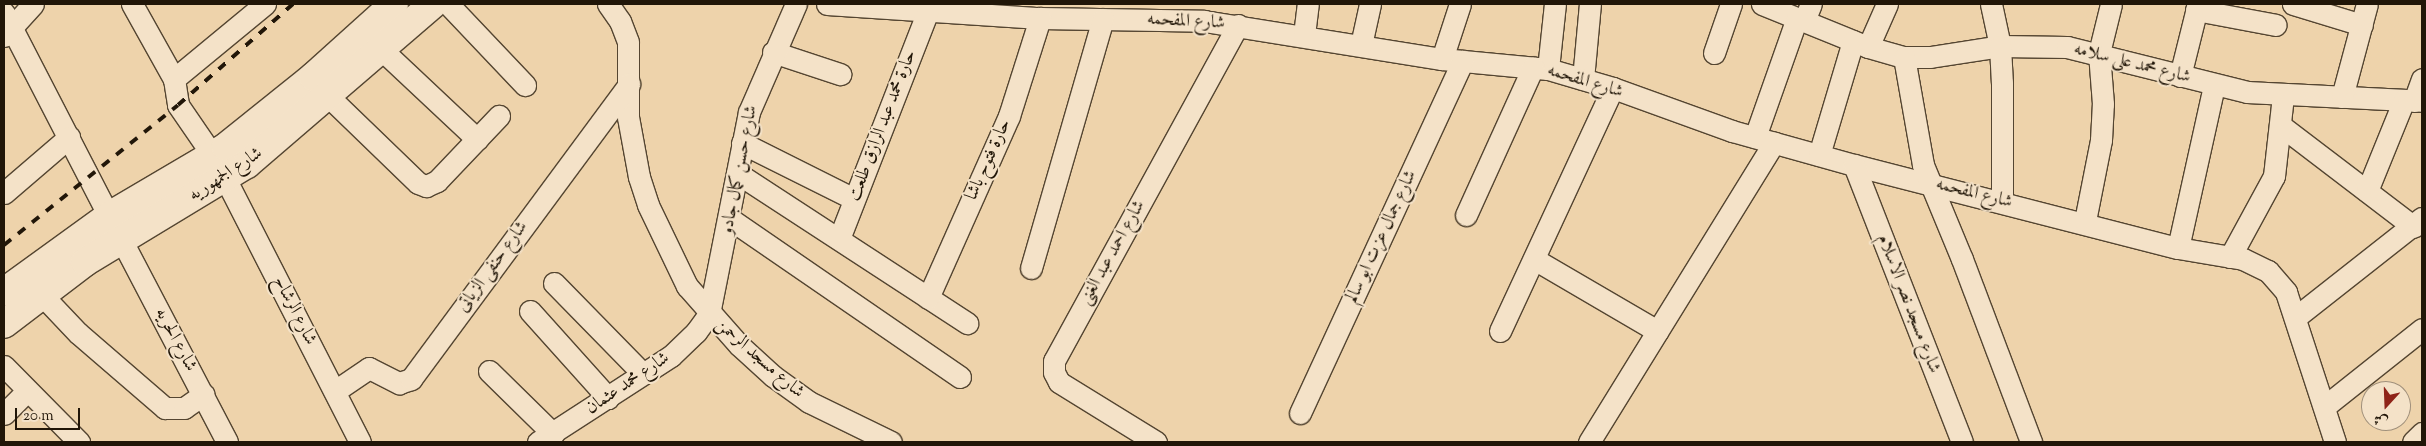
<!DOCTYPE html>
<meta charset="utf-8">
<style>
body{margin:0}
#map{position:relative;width:2426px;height:446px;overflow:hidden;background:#eed3ab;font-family:"Sorts Mill Goudy",Amiri,serif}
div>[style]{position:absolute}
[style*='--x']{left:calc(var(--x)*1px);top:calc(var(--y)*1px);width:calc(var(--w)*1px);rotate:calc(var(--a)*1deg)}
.roads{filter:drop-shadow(1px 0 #544531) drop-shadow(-1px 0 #544531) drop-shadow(0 1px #544531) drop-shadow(0 -1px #544531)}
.minor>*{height:21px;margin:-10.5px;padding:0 10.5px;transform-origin:10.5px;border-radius:10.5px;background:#f4e2c8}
.secondary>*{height:28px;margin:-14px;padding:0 14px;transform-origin:14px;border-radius:14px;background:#f4e2c8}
.rail>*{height:4px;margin-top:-2px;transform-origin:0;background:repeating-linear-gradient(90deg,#211608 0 9px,transparent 0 18px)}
span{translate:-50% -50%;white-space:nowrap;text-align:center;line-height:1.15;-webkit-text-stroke:4px #f4e2c8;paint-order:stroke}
.street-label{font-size:18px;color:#211608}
.frame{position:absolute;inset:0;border:5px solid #211608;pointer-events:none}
.north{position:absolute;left:2361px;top:381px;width:50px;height:50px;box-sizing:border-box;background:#f4e2c8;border:1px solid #a0907b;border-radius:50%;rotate:200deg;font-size:14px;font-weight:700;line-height:20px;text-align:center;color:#211608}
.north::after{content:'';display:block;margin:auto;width:18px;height:22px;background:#8f2418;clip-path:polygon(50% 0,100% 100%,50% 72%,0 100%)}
.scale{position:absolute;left:15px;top:408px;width:65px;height:22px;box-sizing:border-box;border:2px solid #211608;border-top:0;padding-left:6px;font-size:15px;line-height:18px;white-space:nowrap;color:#211608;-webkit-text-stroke:4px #f4e2c8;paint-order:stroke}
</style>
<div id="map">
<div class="roads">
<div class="minor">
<div style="--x:132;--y:4;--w:86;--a:60.8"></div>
<div style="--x:174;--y:79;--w:26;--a:81"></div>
<div style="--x:178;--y:105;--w:62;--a:55.5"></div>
<div style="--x:448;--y:4;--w:112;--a:46.5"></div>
<div style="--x:608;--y:4;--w:21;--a:55"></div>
<div style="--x:620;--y:21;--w:22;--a:69"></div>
<div style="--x:628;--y:42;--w:75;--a:90"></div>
<div style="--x:628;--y:117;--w:61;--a:79.6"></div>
<div style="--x:639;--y:177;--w:29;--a:72"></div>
<div style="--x:648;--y:205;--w:90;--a:64.3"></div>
<div style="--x:687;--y:286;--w:79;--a:48.6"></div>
<div style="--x:739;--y:345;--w:46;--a:42.4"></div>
<div style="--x:773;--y:376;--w:44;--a:35.8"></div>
<div style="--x:809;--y:402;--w:91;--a:26"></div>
<div style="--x:827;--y:4;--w:213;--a:3.8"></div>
<div style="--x:1040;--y:18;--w:164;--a:1"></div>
<div style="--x:1204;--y:21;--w:241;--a:9.1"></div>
<div style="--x:1442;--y:59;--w:106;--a:5.4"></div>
<div style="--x:1548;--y:69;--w:68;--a:16.3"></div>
<div style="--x:1613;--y:88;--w:127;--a:19.9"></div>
<div style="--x:1732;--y:131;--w:127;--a:15.6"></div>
<div style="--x:1854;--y:165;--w:334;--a:14.4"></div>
<div style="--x:2178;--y:248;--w:66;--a:9.6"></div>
<div style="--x:2243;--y:259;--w:28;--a:26"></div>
<div style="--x:2268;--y:271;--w:28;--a:49"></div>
<div style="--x:2286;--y:292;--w:158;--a:71.9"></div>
<div style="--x:1762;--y:4;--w:114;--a:22.1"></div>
<div style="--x:1868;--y:47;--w:37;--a:16"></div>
<div style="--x:1904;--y:57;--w:26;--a:0"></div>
<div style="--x:1930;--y:57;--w:71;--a:-8.9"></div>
<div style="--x:2000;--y:46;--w:67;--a:0.9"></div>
<div style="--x:2067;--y:47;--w:186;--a:14"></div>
<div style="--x:2247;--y:92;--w:175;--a:2.9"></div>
<div style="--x:1991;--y:4;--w:43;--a:77.9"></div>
<div style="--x:2000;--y:46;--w:37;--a:87"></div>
<div style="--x:2002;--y:83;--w:119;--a:90"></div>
<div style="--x:2293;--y:4;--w:72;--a:16.9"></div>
<div style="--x:2196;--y:10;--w:81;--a:10.6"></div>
<div style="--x:4;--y:13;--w:229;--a:62.7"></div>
<div style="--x:1804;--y:21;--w:18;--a:-68"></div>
<div style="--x:1304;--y:35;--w:31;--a:-83"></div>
<div style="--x:4;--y:36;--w:43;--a:-47.8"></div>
<div style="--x:1361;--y:45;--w:42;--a:-77.6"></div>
<div style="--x:1868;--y:47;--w:47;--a:-66.2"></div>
<div style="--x:381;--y:49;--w:132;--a:43.2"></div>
<div style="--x:773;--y:52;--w:71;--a:18.2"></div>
<div style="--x:1714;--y:53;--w:52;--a:-70.9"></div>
<div style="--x:1904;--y:57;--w:110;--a:80"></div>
<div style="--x:1923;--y:165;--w:102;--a:67.5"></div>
<div style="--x:1962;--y:259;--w:196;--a:69.3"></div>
<div style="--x:1442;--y:59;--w:58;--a:-71.9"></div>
<div style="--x:1548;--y:69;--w:65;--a:-83.9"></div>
<div style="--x:2180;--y:76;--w:74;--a:-76"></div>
<div style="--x:174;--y:79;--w:118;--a:-39.5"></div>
<div style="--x:1583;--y:79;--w:75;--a:-84.7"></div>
<div style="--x:328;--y:96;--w:125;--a:44"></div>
<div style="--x:418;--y:183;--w:9;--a:21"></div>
<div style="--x:426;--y:186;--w:12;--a:-24"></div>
<div style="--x:437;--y:181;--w:90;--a:-46.4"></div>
<div style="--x:2342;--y:97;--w:96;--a:-75"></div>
<div style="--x:2414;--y:101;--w:23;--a:-70"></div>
<div style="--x:2280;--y:125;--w:168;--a:37.3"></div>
<div style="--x:1755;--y:137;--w:126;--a:-70.6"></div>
<div style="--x:742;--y:143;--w:125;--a:26.6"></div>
<div style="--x:1819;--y:155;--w:119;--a:-73.4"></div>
<div style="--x:1854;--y:165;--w:297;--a:68.7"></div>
<div style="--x:737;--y:173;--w:275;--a:33.1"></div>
<div style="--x:226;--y:180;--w:294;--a:62.9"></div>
<div style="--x:2367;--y:191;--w:98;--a:-67.9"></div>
<div style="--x:4;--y:193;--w:86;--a:-40.7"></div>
<div style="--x:1466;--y:215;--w:162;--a:-65.6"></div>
<div style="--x:730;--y:219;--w:279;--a:34.5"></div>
<div style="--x:2085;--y:221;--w:83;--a:-78.8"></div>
<div style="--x:2101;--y:140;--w:36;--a:-87"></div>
<div style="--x:2103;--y:104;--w:51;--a:-94.5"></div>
<div style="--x:2099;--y:53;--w:50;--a:-76.2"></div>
<div style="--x:121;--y:239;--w:229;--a:62.4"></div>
<div style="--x:839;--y:239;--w:243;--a:-68.7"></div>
<div style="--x:2178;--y:248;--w:167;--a:-77.5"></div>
<div style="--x:2230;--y:257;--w:92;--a:-61.5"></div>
<div style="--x:2274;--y:176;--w:81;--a:-83.6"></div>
<div style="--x:1534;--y:259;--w:143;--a:30.3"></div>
<div style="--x:1031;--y:268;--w:259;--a:-73.9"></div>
<div style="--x:554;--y:283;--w:127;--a:45.6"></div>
<div style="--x:41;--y:294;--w:54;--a:46.5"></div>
<div style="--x:78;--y:333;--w:115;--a:40.8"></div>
<div style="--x:165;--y:408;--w:19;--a:0"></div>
<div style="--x:184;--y:408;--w:24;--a:-35"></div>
<div style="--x:928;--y:298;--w:199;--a:-66"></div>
<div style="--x:1009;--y:116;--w:103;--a:-72.4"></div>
<div style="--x:530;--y:311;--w:117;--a:48.1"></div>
<div style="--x:2296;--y:317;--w:160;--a:-38.2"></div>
<div style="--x:1500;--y:331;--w:268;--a:-65.1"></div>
<div style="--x:4;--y:366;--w:107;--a:45.4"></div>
<div style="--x:489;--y:371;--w:90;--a:44.5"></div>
<div style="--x:335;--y:391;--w:41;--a:-34.1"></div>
<div style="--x:369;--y:368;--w:34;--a:27"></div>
<div style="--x:399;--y:383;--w:13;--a:-18"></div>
<div style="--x:411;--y:379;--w:367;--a:-53.5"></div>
<div style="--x:2324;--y:407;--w:125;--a:-38.5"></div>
<div style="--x:1300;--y:413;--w:388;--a:-65.2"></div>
<div style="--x:4;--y:414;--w:33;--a:-45"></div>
<div style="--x:538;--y:442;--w:158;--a:-32.9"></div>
<div style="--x:671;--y:356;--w:35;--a:-44"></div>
<div style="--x:696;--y:332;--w:22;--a:-54"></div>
<div style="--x:709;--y:314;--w:206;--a:-78.8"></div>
<div style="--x:749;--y:112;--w:118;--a:-66.5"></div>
<div style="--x:1156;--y:442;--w:114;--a:-148.3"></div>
<div style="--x:1059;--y:382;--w:11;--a:-117"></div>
<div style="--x:1054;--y:372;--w:11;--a:-90"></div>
<div style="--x:1054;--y:361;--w:383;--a:-61.3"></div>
<div style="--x:1589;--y:442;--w:352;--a:-58.3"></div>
<div style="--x:2413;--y:442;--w:13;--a:-45"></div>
</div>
<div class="secondary">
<div style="--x:4;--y:292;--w:130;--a:-35.9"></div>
<div style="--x:109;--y:216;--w:136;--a:-30.5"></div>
<div style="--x:226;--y:147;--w:112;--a:-38.8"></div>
<div style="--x:313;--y:77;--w:109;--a:-42"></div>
<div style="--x:4;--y:324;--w:102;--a:-37.4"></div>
<div style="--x:85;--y:262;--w:189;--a:-31.2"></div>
<div style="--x:247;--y:164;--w:245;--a:-40.7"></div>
</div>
</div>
<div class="rail">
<div style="--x:4;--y:245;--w:223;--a:-38.8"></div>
<div style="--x:178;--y:105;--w:153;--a:-41.3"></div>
</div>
<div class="street-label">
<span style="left:1186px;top:22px;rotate:3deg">شارع المفحمه</span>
<span style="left:2132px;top:64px;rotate:14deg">شارع محمد على سلامه</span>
<span style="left:1585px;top:82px;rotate:17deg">شارع المفحمه</span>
<span style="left:883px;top:126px;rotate:-69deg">حارة محمد عبد الرازق طلعت</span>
<span style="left:989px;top:160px;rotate:-66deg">حارة فتوح باشا</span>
<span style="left:740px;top:170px;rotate:-79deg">شارع حسن كمال جادو</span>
<span style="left:226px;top:175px;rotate:-33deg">شارع الجمهوريه</span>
<span style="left:1974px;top:194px;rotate:14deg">شارع المفحمه</span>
<span style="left:1382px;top:237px;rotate:-65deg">شارع جمال عزت ابو سالم</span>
<span style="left:1113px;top:253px;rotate:-61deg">شارع احمد عبد الغنى</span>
<span style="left:493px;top:267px;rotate:-54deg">شارع حنفى الزياتى</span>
<span style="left:1908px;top:304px;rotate:69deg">شارع مسجد نصر الاسلام</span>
<span style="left:294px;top:311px;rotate:63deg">شارع الرشاح</span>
<span style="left:175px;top:340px;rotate:62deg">شارع الحريه</span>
<span style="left:759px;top:359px;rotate:41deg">شارع مسجد الرحمن</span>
<span style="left:628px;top:384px;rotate:-34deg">شارع محمد عثمان</span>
</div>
<div class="frame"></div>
<div class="north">ش</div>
<div class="scale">20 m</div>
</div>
